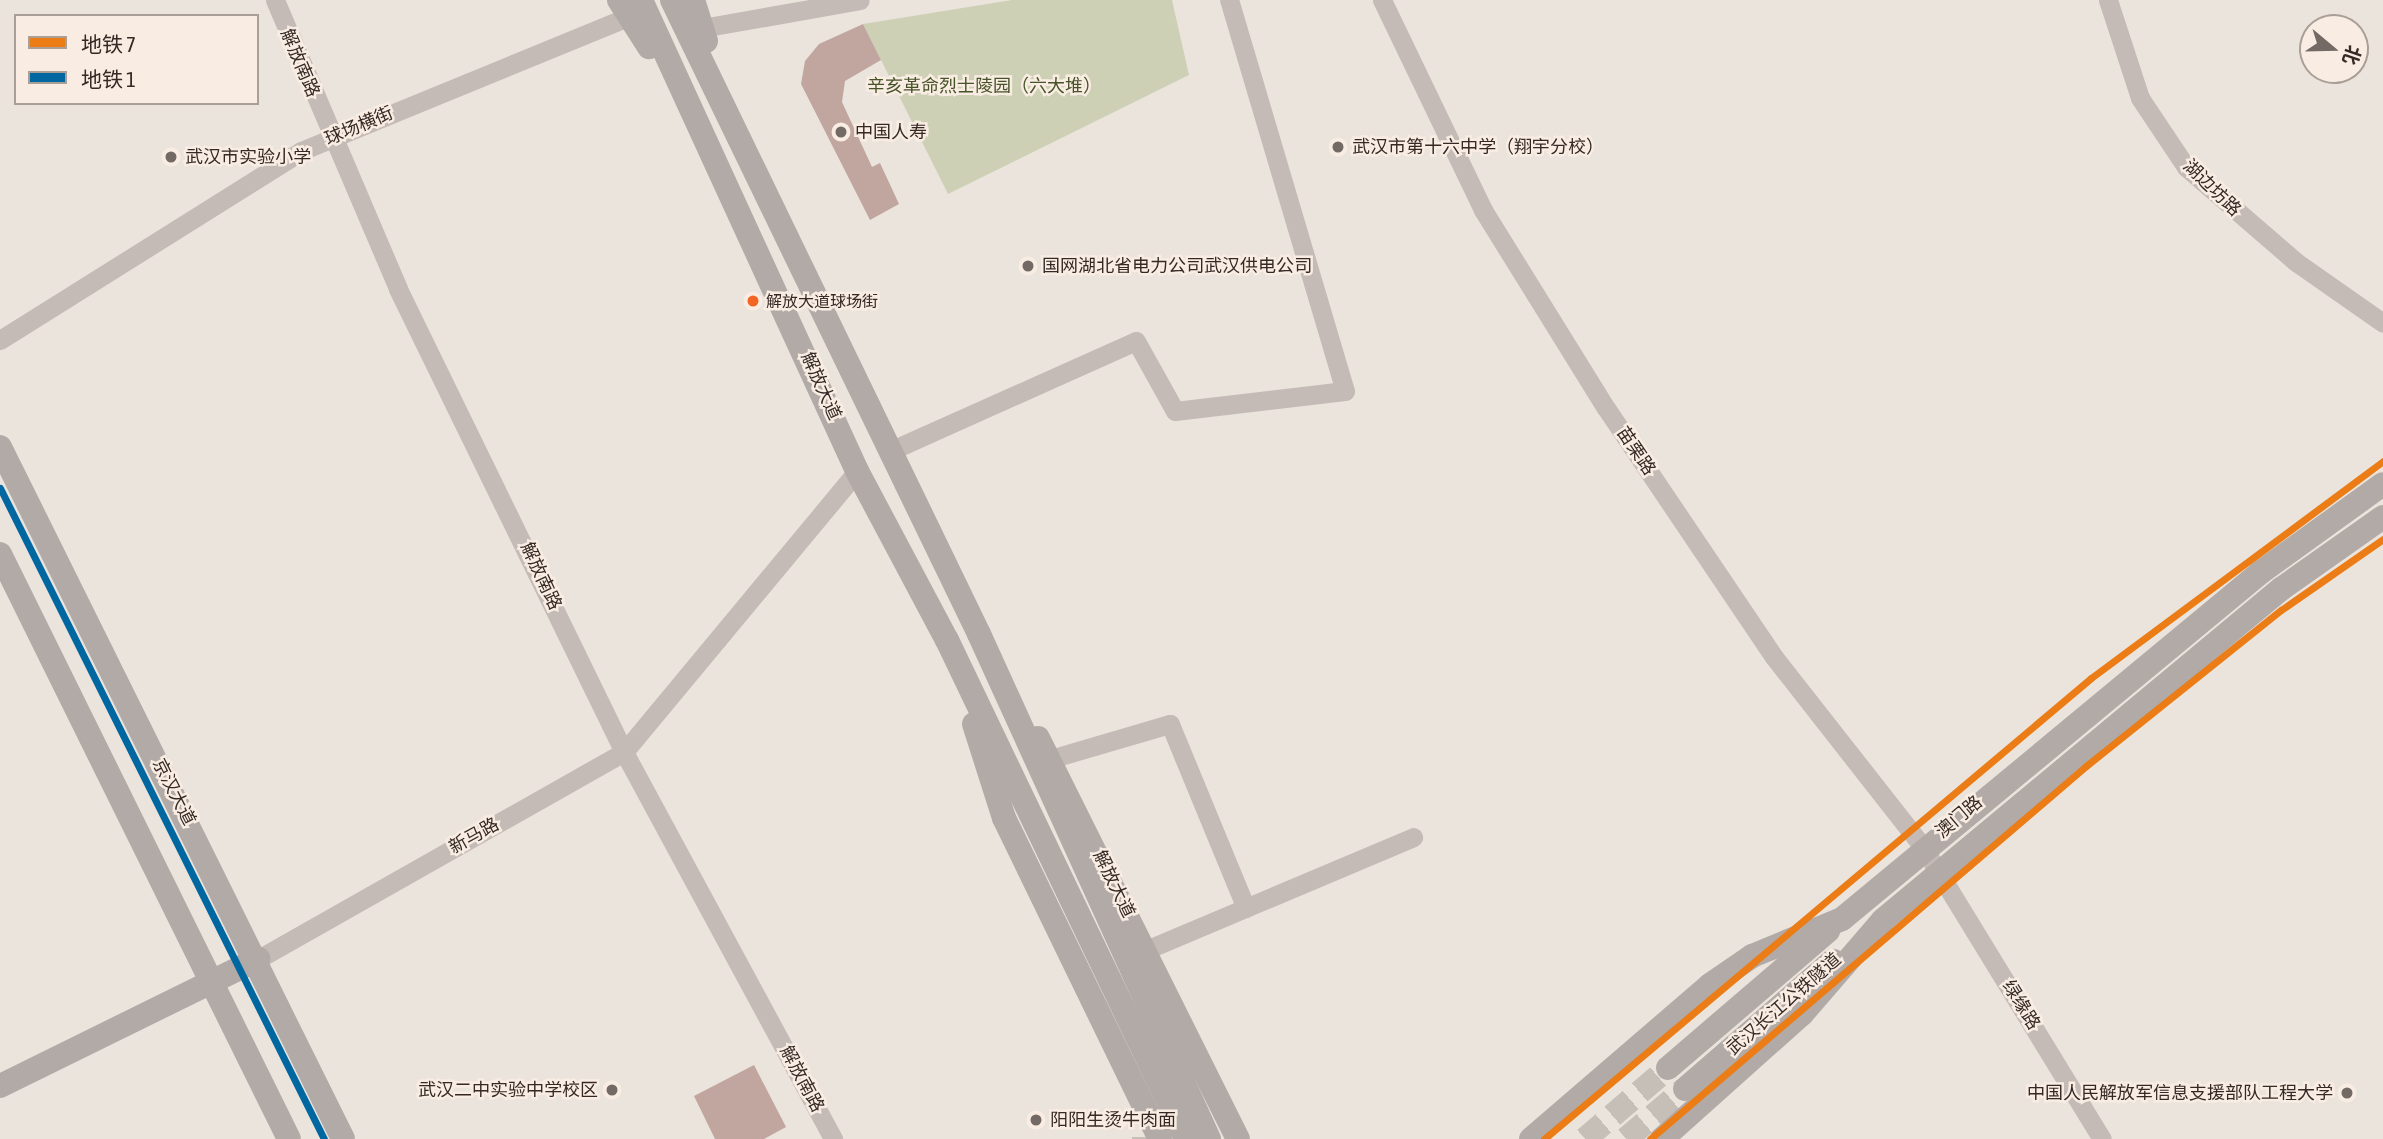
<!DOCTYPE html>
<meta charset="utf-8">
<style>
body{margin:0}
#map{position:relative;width:2383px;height:1139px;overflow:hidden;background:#ebe4dd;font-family:"Asap Condensed","Noto Sans SC",sans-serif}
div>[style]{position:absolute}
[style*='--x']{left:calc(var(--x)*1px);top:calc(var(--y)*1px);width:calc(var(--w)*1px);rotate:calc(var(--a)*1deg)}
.green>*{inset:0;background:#ced0b6}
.building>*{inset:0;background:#c0a69e}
.major-tunnel>*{height:24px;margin-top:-12px;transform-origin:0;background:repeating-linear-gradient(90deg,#c6bfb8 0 24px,transparent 0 36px)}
.minor>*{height:19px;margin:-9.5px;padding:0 9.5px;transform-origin:9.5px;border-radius:9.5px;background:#c4bbb6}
.major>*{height:24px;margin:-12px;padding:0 12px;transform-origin:12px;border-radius:12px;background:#b2aaa6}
.metro-1>*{height:7px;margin:-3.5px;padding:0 3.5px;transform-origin:3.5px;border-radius:3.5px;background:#eb7c16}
.metro-2>*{height:7px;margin:-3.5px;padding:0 3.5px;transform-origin:3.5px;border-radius:3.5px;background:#0067a1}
.dots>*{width:19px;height:19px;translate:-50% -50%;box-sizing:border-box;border:4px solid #f9ede3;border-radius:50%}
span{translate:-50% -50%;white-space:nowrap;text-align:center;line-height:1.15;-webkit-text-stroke:5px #f9ede3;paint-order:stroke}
.bus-label{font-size:16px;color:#342925}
.left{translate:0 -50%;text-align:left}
.street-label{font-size:18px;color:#342925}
.park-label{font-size:18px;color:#475328}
.poi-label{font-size:18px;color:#342925}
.right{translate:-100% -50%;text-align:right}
.legend{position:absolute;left:14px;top:14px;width:245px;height:91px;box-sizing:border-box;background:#f9ede3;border:2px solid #aa9f97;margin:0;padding:9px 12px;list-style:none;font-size:21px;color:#342925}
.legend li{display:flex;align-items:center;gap:14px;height:35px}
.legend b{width:35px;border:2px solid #aa9f97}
.north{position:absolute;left:2299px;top:14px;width:70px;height:70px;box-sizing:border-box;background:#f9ede3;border:2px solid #aa9f97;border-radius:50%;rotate:109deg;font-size:19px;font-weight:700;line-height:28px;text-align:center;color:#342925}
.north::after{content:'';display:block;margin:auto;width:24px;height:32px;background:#746a65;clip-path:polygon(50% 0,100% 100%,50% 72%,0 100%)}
</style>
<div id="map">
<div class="green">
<div style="clip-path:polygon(1012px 0,1172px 0,1189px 75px,948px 194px,863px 24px)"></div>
</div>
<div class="building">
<div style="clip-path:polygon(863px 24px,881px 60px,845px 81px,842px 102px,872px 167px,880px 163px,899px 204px,870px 220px,801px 84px,805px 61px,819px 44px)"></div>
<div style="clip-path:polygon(754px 1065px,786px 1127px,764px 1139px,715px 1139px,694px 1096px)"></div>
</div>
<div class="major-tunnel">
<div style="--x:1144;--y:1137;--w:2;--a:90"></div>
<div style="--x:1585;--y:1139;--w:109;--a:-40.5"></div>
<div style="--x:1626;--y:1139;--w:77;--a:-40.3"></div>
</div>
<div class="minor">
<div style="--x:275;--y:0;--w:314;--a:66.9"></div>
<div style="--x:398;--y:289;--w:515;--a:63.98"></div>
<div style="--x:624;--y:752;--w:440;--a:61.6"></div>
<div style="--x:1382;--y:0;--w:233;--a:64.3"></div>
<div style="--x:1483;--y:210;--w:233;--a:58.2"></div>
<div style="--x:1606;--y:408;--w:300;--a:56"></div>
<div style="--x:1774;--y:657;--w:241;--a:51.9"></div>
<div style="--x:1923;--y:847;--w:342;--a:58.5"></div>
<div style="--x:2108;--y:0;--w:103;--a:71.9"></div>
<div style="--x:2140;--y:98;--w:83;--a:56.3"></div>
<div style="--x:2186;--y:167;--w:145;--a:40.8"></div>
<div style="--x:2296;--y:262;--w:106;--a:35"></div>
<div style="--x:702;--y:28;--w:160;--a:-10"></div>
<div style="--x:0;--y:340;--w:355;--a:-32.1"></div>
<div style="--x:301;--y:151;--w:356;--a:-22.3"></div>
<div style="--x:890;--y:451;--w:269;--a:-24.1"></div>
<div style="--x:1136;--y:341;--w:80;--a:60.9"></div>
<div style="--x:1175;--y:411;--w:171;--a:-6.7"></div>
<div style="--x:1345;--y:391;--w:408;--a:-106.5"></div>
<div style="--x:1050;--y:759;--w:125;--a:-16.3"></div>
<div style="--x:1170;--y:724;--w:199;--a:67.6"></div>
<div style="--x:1146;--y:950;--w:290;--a:-22.9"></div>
<div style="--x:258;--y:959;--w:420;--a:-29.5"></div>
<div style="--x:624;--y:752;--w:365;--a:-50.3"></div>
</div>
<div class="major">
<div style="--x:619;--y:0;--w:56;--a:57.4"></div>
<div style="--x:641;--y:0;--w:518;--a:65.36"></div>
<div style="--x:857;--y:471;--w:191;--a:62"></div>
<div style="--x:947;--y:640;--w:553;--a:64.41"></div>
<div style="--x:672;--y:0;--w:704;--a:64.16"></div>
<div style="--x:979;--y:634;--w:555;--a:65.51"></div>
<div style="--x:693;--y:0;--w:43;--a:72.4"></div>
<div style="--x:0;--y:447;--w:772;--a:63.63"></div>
<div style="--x:0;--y:554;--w:652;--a:63.71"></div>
<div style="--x:974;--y:724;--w:99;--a:72.3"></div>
<div style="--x:1004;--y:818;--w:357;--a:64.1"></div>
<div style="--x:1038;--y:738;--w:448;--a:63.5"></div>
<div style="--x:1668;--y:1068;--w:211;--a:-40.6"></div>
<div style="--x:0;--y:1086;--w:288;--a:-26.2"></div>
<div style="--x:1685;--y:1089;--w:196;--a:-40.9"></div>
<div style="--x:1531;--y:1139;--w:236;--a:-40.7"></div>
<div style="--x:1710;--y:985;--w:51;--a:-34.6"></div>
<div style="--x:1752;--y:956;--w:97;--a:-22.3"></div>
<div style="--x:1842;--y:919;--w:544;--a:-39.63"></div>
<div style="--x:2261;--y:572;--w:150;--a:-35.8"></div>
<div style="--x:1662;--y:1139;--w:188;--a:-41.8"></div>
<div style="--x:1802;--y:1014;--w:124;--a:-49.2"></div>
<div style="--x:1883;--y:920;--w:518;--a:-39.75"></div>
<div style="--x:2281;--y:589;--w:125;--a:-35.2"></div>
</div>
<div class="metro-1">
<div style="--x:1544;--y:1139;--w:715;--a:-40.12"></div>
<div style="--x:2091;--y:678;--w:364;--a:-36.6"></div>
<div style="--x:1650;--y:1139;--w:574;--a:-40.55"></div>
<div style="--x:2086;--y:766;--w:250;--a:-38.7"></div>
<div style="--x:2281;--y:610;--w:124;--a:-34.8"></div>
</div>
<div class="metro-2">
<div style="--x:0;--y:488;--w:727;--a:63.54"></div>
</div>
<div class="dots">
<div style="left:841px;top:132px;background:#746a65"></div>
<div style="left:1338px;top:147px;background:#746a65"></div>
<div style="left:171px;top:157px;background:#746a65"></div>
<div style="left:1028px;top:266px;background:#746a65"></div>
<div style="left:753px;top:301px;background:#f26522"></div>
<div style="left:612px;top:1090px;background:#746a65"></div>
<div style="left:2347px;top:1093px;background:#746a65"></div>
<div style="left:1036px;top:1120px;background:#746a65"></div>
</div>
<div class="bus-label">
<span class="left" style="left:766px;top:301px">解放大道球场街</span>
</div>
<div class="street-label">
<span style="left:300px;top:63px;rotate:67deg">解放南路</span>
<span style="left:359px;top:126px;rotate:-23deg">球场横街</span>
<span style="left:2212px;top:188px;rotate:44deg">湖边坊路</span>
<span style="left:821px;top:386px;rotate:66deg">解放大道</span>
<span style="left:1636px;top:451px;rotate:56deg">苗栗路</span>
<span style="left:541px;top:576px;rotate:65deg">解放南路</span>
<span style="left:174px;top:792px;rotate:63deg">京汉大道</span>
<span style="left:1959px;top:817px;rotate:-40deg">澳门路</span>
<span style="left:474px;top:836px;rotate:-29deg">新马路</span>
<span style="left:1114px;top:884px;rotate:64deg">解放大道</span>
<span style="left:1784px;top:1004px;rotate:-41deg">武汉长江公铁隧道</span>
<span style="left:2021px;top:1005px;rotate:58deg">绿缘路</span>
<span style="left:802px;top:1079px;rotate:62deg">解放南路</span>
</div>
<div class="park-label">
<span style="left:984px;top:86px">辛亥革命烈士陵园（六大堆）</span>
</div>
<div class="poi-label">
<span class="left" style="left:855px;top:132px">中国人寿</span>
<span class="left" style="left:1352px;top:147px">武汉市第十六中学（翔宇分校）</span>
<span class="left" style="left:185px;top:157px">武汉市实验小学</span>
<span class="left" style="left:1042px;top:266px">国网湖北省电力公司武汉供电公司</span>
<span class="right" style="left:598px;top:1090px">武汉二中实验中学校区</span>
<span class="right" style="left:2333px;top:1093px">中国人民解放军信息支援部队工程大学</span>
<span class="left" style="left:1050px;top:1120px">阳阳生烫牛肉面</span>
</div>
<ul class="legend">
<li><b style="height:9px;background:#eb7c16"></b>地铁 7</li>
<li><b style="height:9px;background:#0067a1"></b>地铁 1</li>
</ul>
<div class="north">北</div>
</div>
